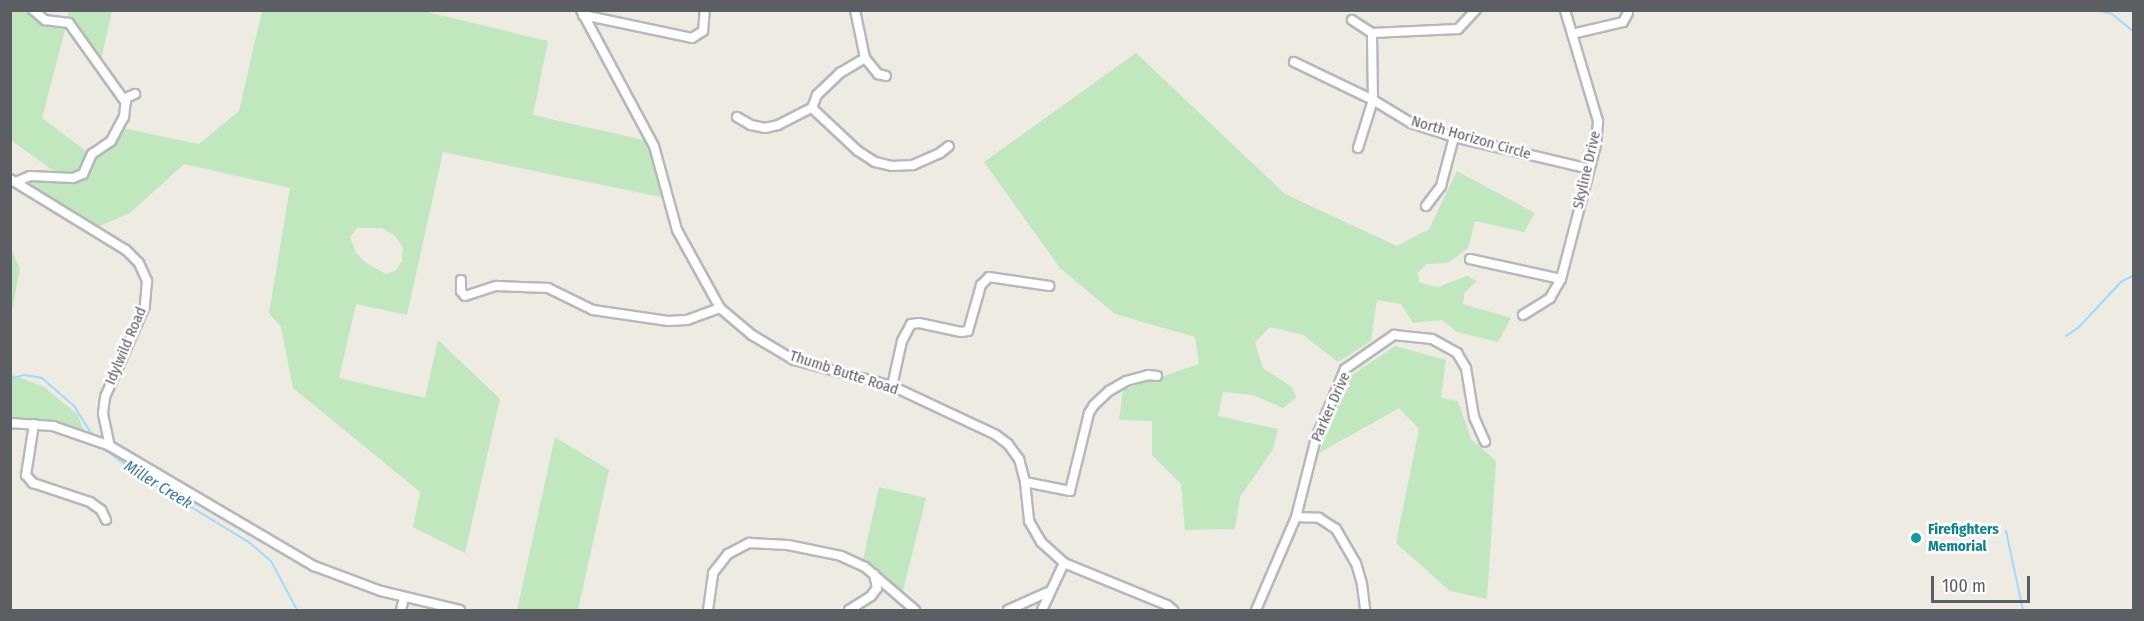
<!DOCTYPE html>
<style>
body{margin:0}
#map{position:relative;width:2144px;height:621px;overflow:hidden;background:#eeebe2;font-family:"Fira Sans Condensed",sans-serif}
div>[style]{position:absolute}
[style*='--x']{left:calc(var(--x)*1px);top:calc(var(--y)*1px);width:calc(var(--w)*1px);rotate:calc(var(--a)*1deg)}
.green>*{inset:0;background:#c0e7be}
.stream>*{height:2px;margin:-1px;padding:0 1px;transform-origin:1px;border-radius:1px;background:#a1daff}
.roads{filter:drop-shadow(2px 0 #b5b9bd) drop-shadow(-2px 0 #b5b9bd) drop-shadow(0 2px #b5b9bd) drop-shadow(0 -2px #b5b9bd)}
.minor>*{height:8px;margin:-4px;padding:0 4px;transform-origin:4px;border-radius:4px;background:#fff}
.dots>*{width:16px;height:16px;translate:-50% -50%;box-sizing:border-box;border:3px solid #fff;border-radius:50%}
span{translate:-50% -50%;white-space:nowrap;text-align:center;line-height:1.15;-webkit-text-stroke:5px #fff;paint-order:stroke}
.street-label{font-size:15px;color:#5b5f64}
.culture-label{font-size:15px;color:#0d838f;font-weight:700}
.left{translate:0 -50%;text-align:left}
.water-label{font-size:16px;color:#3976ab;font-style:italic}
.frame{position:absolute;inset:0;border:12px solid #5b5f64;pointer-events:none}
.scale{position:absolute;left:1931px;top:576px;width:99px;height:27px;box-sizing:border-box;border:3px solid #5b5f64;border-top:0;padding-left:8px;font-size:18px;line-height:21px;white-space:nowrap;color:#5b5f64;-webkit-text-stroke:4px #fff;paint-order:stroke}
</style>
<div id="map">
<div class="green">
<div style="clip-path:polygon(evenodd,419px 10px,548px 41px,533px 115px,648px 141px,661px 197px,443px 152px,407px 315px,356px 304px,339px 378px,425px 398px,438px 340px,500px 399px,465px 553px,413px 527px,420px 492px,293px 388px,281px 327px,269px 313px,290px 188px,184px 164px,130px 213px,97px 227px,24px 183px,29px 180px,72px 181px,84px 178px,93px 160px,114px 143px,121px 128px,199px 144px,239px 111px,262px 11px,419px 10px,357px 228px,382px 228px,395px 236px,403px 247px,402px 261px,395px 271px,386px 274px,366px 263px,356px 253px,350px 237px,357px 228px)"></div>
<div style="clip-path:polygon(11px 11px,28px 11px,43px 23px,66px 26px,42px 118px,86px 151px,79px 172px,73px 175px,59px 175px,11px 140px)"></div>
<div style="clip-path:polygon(69px 11px,112px 11px,101px 60px,79px 30px,67px 19px)"></div>
<div style="clip-path:polygon(1136px 53px,1285px 194px,1397px 246px,1429px 229px,1457px 171px,1535px 213px,1524px 232px,1475px 221px,1468px 248px,1448px 263px,1426px 264px,1418px 273px,1419px 282px,1428px 285px,1438px 287px,1467px 276px,1477px 281px,1464px 293px,1463px 304px,1511px 318px,1498px 342px,1457px 332px,1442px 320px,1413px 323px,1401px 304px,1377px 300px,1371px 341px,1338px 362px,1303px 335px,1270px 327px,1255px 342px,1263px 368px,1292px 387px,1296px 398px,1283px 408px,1253px 395px,1223px 392px,1218px 416px,1278px 429px,1273px 449px,1240px 497px,1235px 529px,1185px 530px,1181px 484px,1152px 455px,1152px 421px,1119px 420px,1123px 390px,1199px 364px,1195px 337px,1115px 314px,1060px 268px,984px 162px)"></div>
<div style="clip-path:polygon(11px 250px,20px 268px,11px 316px)"></div>
<div style="clip-path:polygon(1395px 346px,1446px 360px,1441px 398px,1458px 401px,1471px 439px,1496px 461px,1487px 599px,1450px 591px,1396px 543px,1419px 429px,1399px 408px,1319px 453px,1349px 377px)"></div>
<div style="clip-path:polygon(11px 374px,44px 387px,77px 414px,85px 432px,52px 422px,11px 418px)"></div>
<div style="clip-path:polygon(555px 437px,609px 470px,578px 610px,517px 610px)"></div>
<div style="clip-path:polygon(879px 487px,926px 498px,902px 595px,863px 560px)"></div>
</div>
<div class="stream">
<div style="--x:2096;--y:10;--w:16;--a:14"></div>
<div style="--x:2112;--y:14;--w:28;--a:39"></div>
<div style="--x:2066;--y:336;--w:14;--a:-34"></div>
<div style="--x:2078;--y:328;--w:63;--a:-46.9"></div>
<div style="--x:2121;--y:282;--w:15;--a:-28"></div>
<div style="--x:10;--y:379;--w:15;--a:-16"></div>
<div style="--x:24;--y:375;--w:18;--a:9"></div>
<div style="--x:42;--y:378;--w:43;--a:41.2"></div>
<div style="--x:74;--y:406;--w:38;--a:58"></div>
<div style="--x:99;--y:445;--w:50;--a:36.9"></div>
<div style="--x:139;--y:475;--w:130;--a:31.5"></div>
<div style="--x:250;--y:543;--w:28;--a:41"></div>
<div style="--x:271;--y:561;--w:55;--a:62"></div>
<div style="--x:2006;--y:531;--w:81;--a:77.9"></div>
</div>
<div class="roads">
<div class="minor">
<div style="--x:33;--y:10;--w:16;--a:40"></div>
<div style="--x:45;--y:20;--w:24;--a:7"></div>
<div style="--x:69;--y:23;--w:98;--a:54.5"></div>
<div style="--x:581;--y:10;--w:154;--a:61.8"></div>
<div style="--x:654;--y:146;--w:87;--a:74.7"></div>
<div style="--x:677;--y:230;--w:89;--a:61.1"></div>
<div style="--x:720;--y:308;--w:42;--a:40.2"></div>
<div style="--x:752;--y:335;--w:49;--a:30.8"></div>
<div style="--x:794;--y:360;--w:101;--a:14.9"></div>
<div style="--x:892;--y:386;--w:115;--a:25.2"></div>
<div style="--x:996;--y:435;--w:15;--a:37"></div>
<div style="--x:1008;--y:444;--w:19;--a:54"></div>
<div style="--x:1019;--y:459;--w:24;--a:75"></div>
<div style="--x:1025;--y:482;--w:39;--a:84"></div>
<div style="--x:1029;--y:521;--w:24;--a:60"></div>
<div style="--x:1041;--y:542;--w:31;--a:42"></div>
<div style="--x:1064;--y:563;--w:111;--a:22.2"></div>
<div style="--x:1167;--y:605;--w:8;--a:40"></div>
<div style="--x:855;--y:10;--w:49;--a:78.2"></div>
<div style="--x:865;--y:58;--w:21;--a:51"></div>
<div style="--x:878;--y:74;--w:8;--a:14"></div>
<div style="--x:583;--y:15;--w:111;--a:11.9"></div>
<div style="--x:692;--y:38;--w:13;--a:-32"></div>
<div style="--x:703;--y:31;--w:21;--a:-85"></div>
<div style="--x:1352;--y:20;--w:24;--a:33"></div>
<div style="--x:1372;--y:33;--w:86;--a:-2.7"></div>
<div style="--x:1458;--y:29;--w:26;--a:-47"></div>
<div style="--x:1572;--y:34;--w:52;--a:-13.2"></div>
<div style="--x:1623;--y:22;--w:10;--a:-61"></div>
<div style="--x:1294;--y:62;--w:88;--a:25.7"></div>
<div style="--x:1373;--y:100;--w:44;--a:31.2"></div>
<div style="--x:1411;--y:123;--w:45;--a:18"></div>
<div style="--x:1454;--y:137;--w:139;--a:13.3"></div>
<div style="--x:812;--y:108;--w:63;--a:43.1"></div>
<div style="--x:858;--y:151;--w:20;--a:33"></div>
<div style="--x:875;--y:162;--w:17;--a:13"></div>
<div style="--x:892;--y:166;--w:21;--a:-3"></div>
<div style="--x:913;--y:165;--w:30;--a:-24"></div>
<div style="--x:940;--y:153;--w:11;--a:-38"></div>
<div style="--x:812;--y:108;--w:14;--a:-69"></div>
<div style="--x:817;--y:95;--w:32;--a:-44"></div>
<div style="--x:840;--y:73;--w:29;--a:-31"></div>
<div style="--x:737;--y:117;--w:16;--a:30"></div>
<div style="--x:751;--y:125;--w:14;--a:12"></div>
<div style="--x:765;--y:128;--w:13;--a:-13"></div>
<div style="--x:778;--y:125;--w:38;--a:-27"></div>
<div style="--x:1358;--y:148;--w:50;--a:-72.6"></div>
<div style="--x:1373;--y:100;--w:67;--a:-90.9"></div>
<div style="--x:10;--y:179;--w:136;--a:31.5"></div>
<div style="--x:126;--y:250;--w:18;--a:45"></div>
<div style="--x:139;--y:263;--w:20;--a:66"></div>
<div style="--x:147;--y:281;--w:25;--a:95"></div>
<div style="--x:145;--y:306;--w:99;--a:113.7"></div>
<div style="--x:105;--y:397;--w:17;--a:97"></div>
<div style="--x:103;--y:414;--w:33;--a:78"></div>
<div style="--x:110;--y:446;--w:237;--a:30.5"></div>
<div style="--x:314;--y:566;--w:72;--a:20.5"></div>
<div style="--x:381;--y:591;--w:81;--a:13.5"></div>
<div style="--x:16;--y:182;--w:15;--a:-23"></div>
<div style="--x:30;--y:176;--w:43;--a:2.7"></div>
<div style="--x:73;--y:178;--w:11;--a:-22"></div>
<div style="--x:83;--y:174;--w:22;--a:-66"></div>
<div style="--x:92;--y:154;--w:23;--a:-34"></div>
<div style="--x:111;--y:141;--w:27;--a:-62"></div>
<div style="--x:124;--y:117;--w:19;--a:-84"></div>
<div style="--x:126;--y:98;--w:10;--a:-24"></div>
<div style="--x:1426;--y:206;--w:25;--a:-53"></div>
<div style="--x:1441;--y:186;--w:51;--a:-75.1"></div>
<div style="--x:1470;--y:259;--w:93;--a:12.4"></div>
<div style="--x:461;--y:280;--w:11;--a:90"></div>
<div style="--x:461;--y:291;--w:6;--a:51"></div>
<div style="--x:465;--y:296;--w:33;--a:-18"></div>
<div style="--x:496;--y:286;--w:52;--a:2.2"></div>
<div style="--x:548;--y:288;--w:50;--a:26.1"></div>
<div style="--x:593;--y:310;--w:76;--a:8.3"></div>
<div style="--x:668;--y:321;--w:19;--a:-3"></div>
<div style="--x:687;--y:320;--w:35;--a:-20"></div>
<div style="--x:1523;--y:315;--w:32;--a:-32"></div>
<div style="--x:1550;--y:298;--w:22;--a:-60"></div>
<div style="--x:1561;--y:279;--w:138;--a:-75.4"></div>
<div style="--x:1596;--y:145;--w:24;--a:-85"></div>
<div style="--x:1598;--y:121;--w:116;--a:-106.6"></div>
<div style="--x:892;--y:386;--w:46;--a:-77.5"></div>
<div style="--x:902;--y:341;--w:19;--a:-62"></div>
<div style="--x:911;--y:324;--w:8;--a:-7"></div>
<div style="--x:919;--y:323;--w:43;--a:12.1"></div>
<div style="--x:961;--y:332;--w:7;--a:-8"></div>
<div style="--x:968;--y:331;--w:48;--a:-74.2"></div>
<div style="--x:981;--y:285;--w:11;--a:-45"></div>
<div style="--x:989;--y:277;--w:61;--a:8.5"></div>
<div style="--x:10;--y:423;--w:43;--a:4"></div>
<div style="--x:53;--y:426;--w:60;--a:19.3"></div>
<div style="--x:34;--y:424;--w:52;--a:98.9"></div>
<div style="--x:26;--y:475;--w:11;--a:49"></div>
<div style="--x:33;--y:483;--w:60;--a:18.4"></div>
<div style="--x:90;--y:502;--w:14;--a:36"></div>
<div style="--x:101;--y:510;--w:11;--a:63"></div>
<div style="--x:1025;--y:482;--w:46;--a:11.3"></div>
<div style="--x:1070;--y:491;--w:80;--a:-76.3"></div>
<div style="--x:1089;--y:413;--w:9;--a:-58"></div>
<div style="--x:1094;--y:405;--w:21;--a:-43"></div>
<div style="--x:1109;--y:391;--w:20;--a:-30"></div>
<div style="--x:1126;--y:381;--w:23;--a:-15"></div>
<div style="--x:1148;--y:375;--w:9;--a:6"></div>
<div style="--x:1296;--y:517;--w:23;--a:2"></div>
<div style="--x:1319;--y:518;--w:20;--a:33"></div>
<div style="--x:1336;--y:529;--w:39;--a:60"></div>
<div style="--x:1356;--y:563;--w:22;--a:74"></div>
<div style="--x:1362;--y:584;--w:26;--a:83"></div>
<div style="--x:401;--y:610;--w:12;--a:-76"></div>
<div style="--x:708;--y:610;--w:37;--a:-82"></div>
<div style="--x:713;--y:573;--w:24;--a:-52"></div>
<div style="--x:728;--y:554;--w:24;--a:-28"></div>
<div style="--x:749;--y:543;--w:39;--a:3"></div>
<div style="--x:788;--y:545;--w:54;--a:11.7"></div>
<div style="--x:841;--y:556;--w:26;--a:25"></div>
<div style="--x:865;--y:567;--w:66;--a:40.7"></div>
<div style="--x:849;--y:610;--w:26;--a:-32"></div>
<div style="--x:871;--y:596;--w:10;--a:-53"></div>
<div style="--x:877;--y:588;--w:14;--a:-102"></div>
<div style="--x:1008;--y:610;--w:46;--a:-24.3"></div>
<div style="--x:1042;--y:610;--w:52;--a:-64.9"></div>
<div style="--x:1256;--y:610;--w:101;--a:-66.7"></div>
<div style="--x:1296;--y:517;--w:81;--a:-75.8"></div>
<div style="--x:1316;--y:438;--w:75;--a:-67.2"></div>
<div style="--x:1345;--y:369;--w:60;--a:-34.8"></div>
<div style="--x:1394;--y:335;--w:38;--a:6"></div>
<div style="--x:1432;--y:339;--w:29;--a:29"></div>
<div style="--x:1457;--y:353;--w:17;--a:59"></div>
<div style="--x:1466;--y:368;--w:50;--a:80.7"></div>
<div style="--x:1474;--y:417;--w:27;--a:66"></div>
</div>
</div>
<div class="dots">
<div style="left:1916px;top:538px;background:#0f9aa8"></div>
</div>
<div class="street-label">
<span style="left:1471px;top:138px;rotate:16deg">North Horizon Circle</span>
<span style="left:1587px;top:170px;rotate:-77deg">Skyline Drive</span>
<span style="left:126px;top:346px;rotate:-67deg">Idylwild Road</span>
<span style="left:844px;top:373px;rotate:18deg">Thumb Butte Road</span>
<span style="left:1331px;top:407px;rotate:-66deg">Parker Drive</span>
</div>
<div class="culture-label">
<span class="left" style="left:1928px;top:538px">Firefighters<br>Memorial</span>
</div>
<div class="water-label">
<span style="left:158px;top:485px;rotate:32deg">Miller Creek</span>
</div>
<div class="frame"></div>
<div class="scale">100 m</div>
</div>
